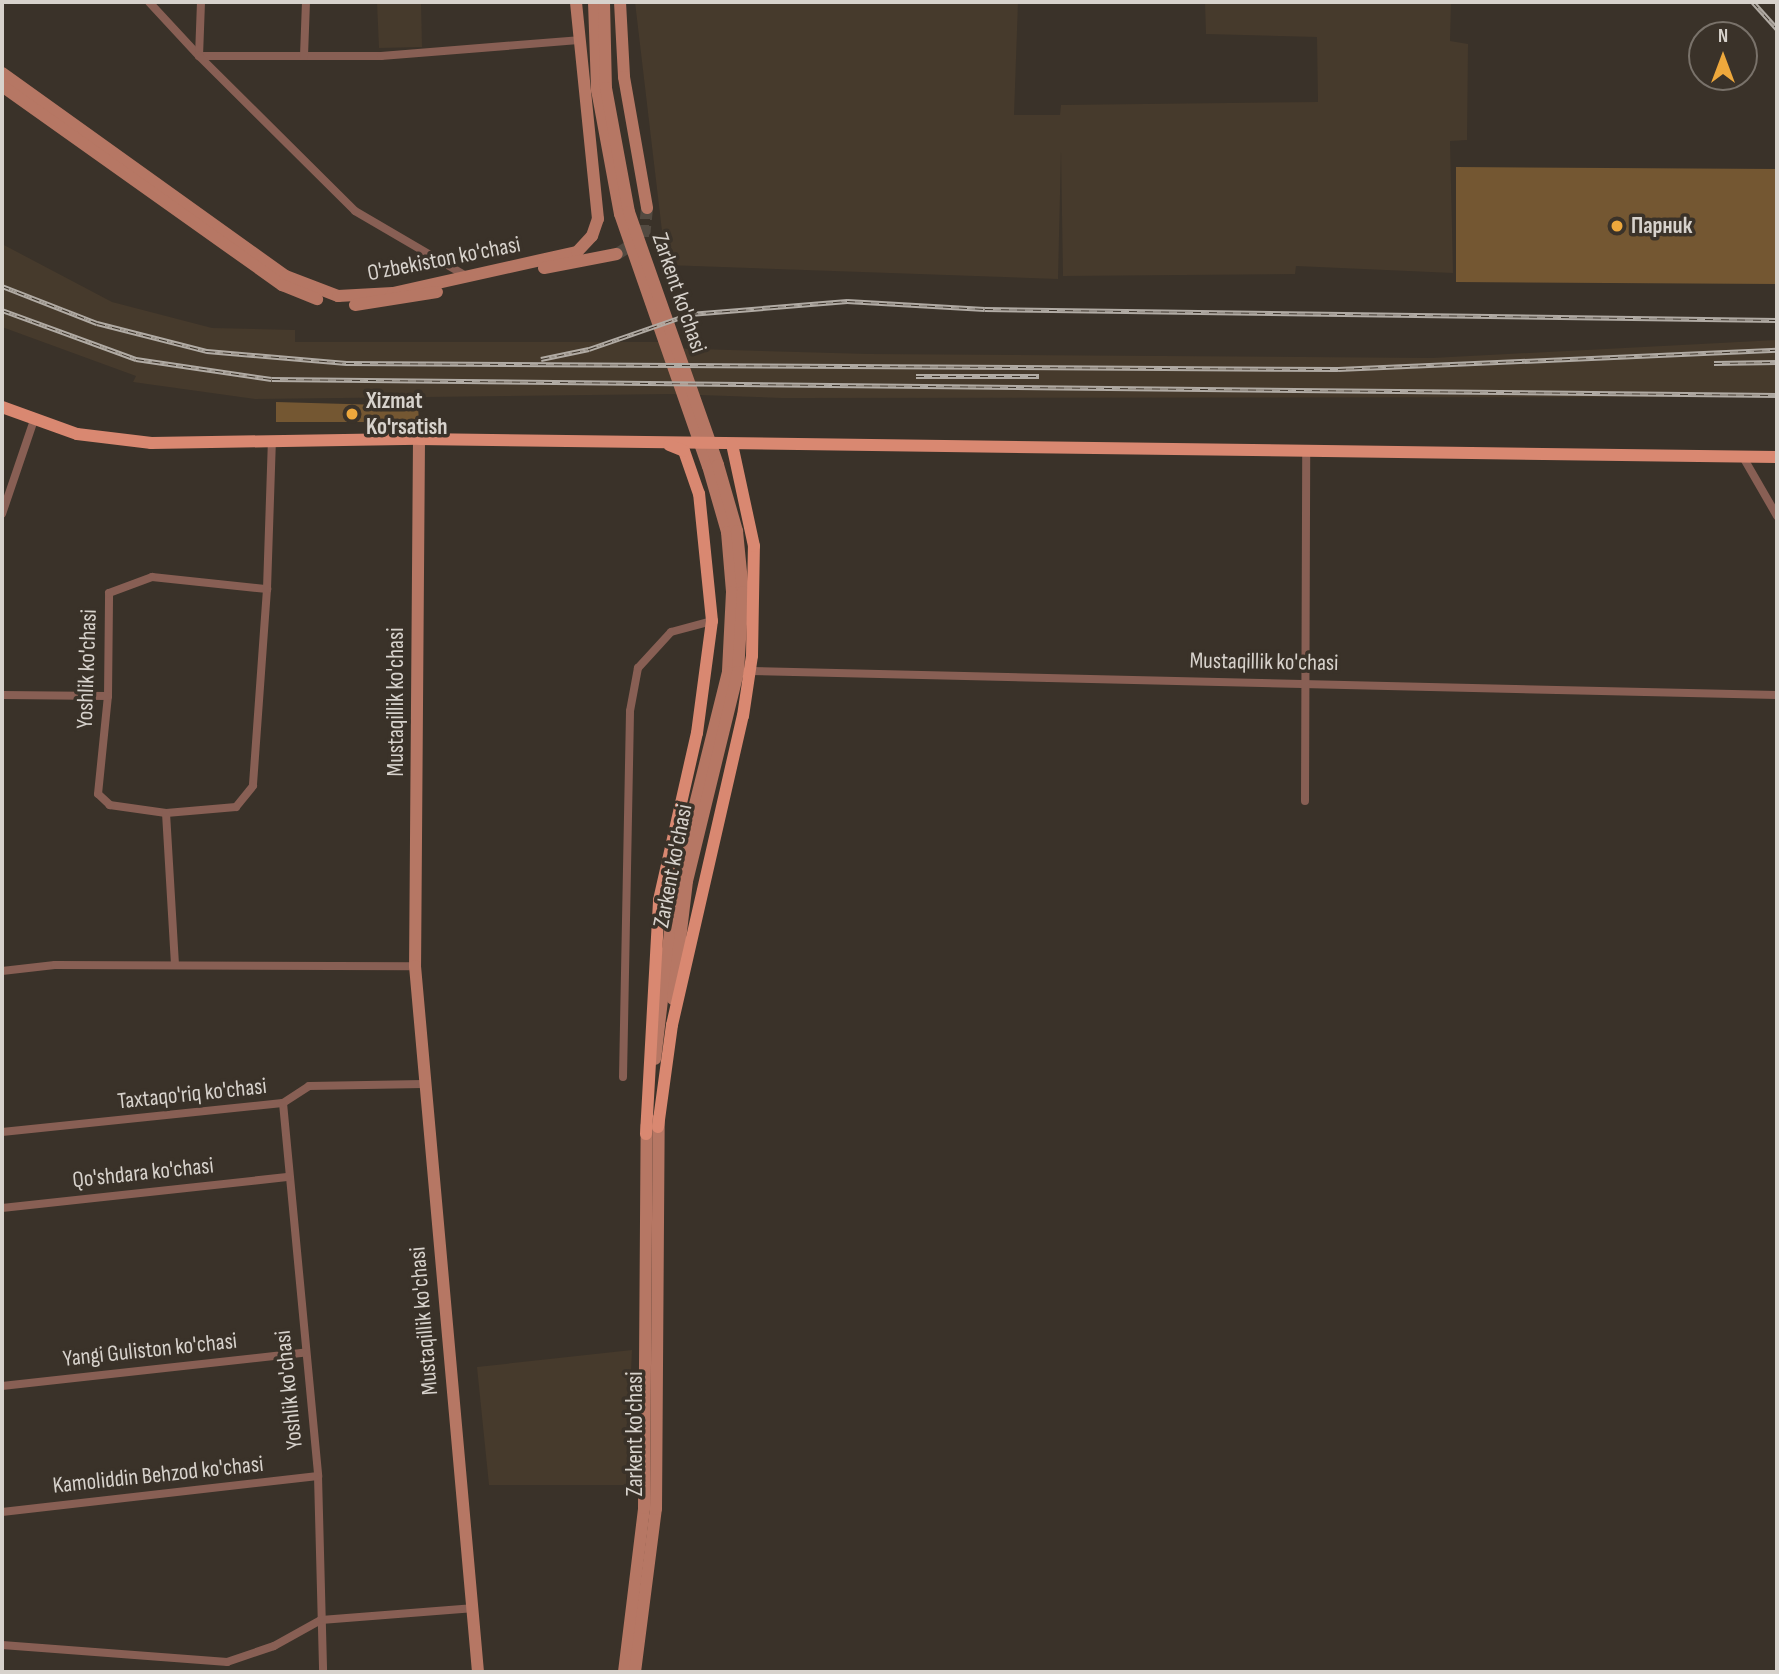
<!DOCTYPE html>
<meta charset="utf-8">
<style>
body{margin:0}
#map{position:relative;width:1779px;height:1674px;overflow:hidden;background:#3a3229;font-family:"Sofia Sans Condensed",sans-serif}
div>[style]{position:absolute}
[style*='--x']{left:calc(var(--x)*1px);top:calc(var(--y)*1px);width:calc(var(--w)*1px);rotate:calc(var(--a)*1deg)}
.built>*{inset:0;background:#463a2c}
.building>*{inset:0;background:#745732}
.secondary-tunnel>*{height:12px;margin-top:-6px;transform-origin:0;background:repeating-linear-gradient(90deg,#524a41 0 12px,transparent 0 18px)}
.street>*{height:8px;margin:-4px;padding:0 4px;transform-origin:4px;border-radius:4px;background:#885f54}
.secondary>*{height:12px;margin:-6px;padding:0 6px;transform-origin:6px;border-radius:6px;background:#b67764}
.primary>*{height:12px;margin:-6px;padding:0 6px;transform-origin:6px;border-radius:6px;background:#d98871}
.rail>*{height:5px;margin-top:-2.5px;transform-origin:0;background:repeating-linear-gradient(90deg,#3a3229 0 8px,#b1aba4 0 16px);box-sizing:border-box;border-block:2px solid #b1aba4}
.dots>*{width:19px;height:19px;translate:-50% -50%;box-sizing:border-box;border:4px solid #3a3229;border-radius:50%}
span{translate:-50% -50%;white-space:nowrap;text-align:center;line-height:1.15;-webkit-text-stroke:7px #3a3229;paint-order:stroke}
.poi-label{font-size:23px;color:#d7d2cc;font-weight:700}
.left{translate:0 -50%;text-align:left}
.street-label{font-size:23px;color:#d7d2cc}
.frame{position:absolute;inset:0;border:4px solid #d7d2cc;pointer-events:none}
.north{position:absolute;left:1688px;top:21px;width:70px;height:70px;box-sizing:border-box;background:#3a3229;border:2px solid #79726a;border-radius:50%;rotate:0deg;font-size:19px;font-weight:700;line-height:28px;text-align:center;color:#d7d2cc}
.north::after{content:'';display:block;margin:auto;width:24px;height:32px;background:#eea83c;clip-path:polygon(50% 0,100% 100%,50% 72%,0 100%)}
</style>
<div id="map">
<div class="built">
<div style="clip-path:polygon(377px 2px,421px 2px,422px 47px,379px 48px)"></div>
<div style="clip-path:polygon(635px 2px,1018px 2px,1014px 115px,1060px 115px,1061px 105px,1318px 102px,1317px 37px,1206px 34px,1205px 2px,1451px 2px,1450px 41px,1468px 44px,1467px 140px,1450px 141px,1453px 273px,1296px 266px,1295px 274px,1063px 276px,1061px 151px,1058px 279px,666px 265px)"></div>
<div style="clip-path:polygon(2px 244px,112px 302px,212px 328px,295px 330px,295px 342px,661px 342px,663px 348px,869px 354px,1432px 358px,1777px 340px,1777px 397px,782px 398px,671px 394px,255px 399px,133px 382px,136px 376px,2px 327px)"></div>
<div style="clip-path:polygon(632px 1350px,626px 1485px,489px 1485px,477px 1367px)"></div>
</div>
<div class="building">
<div style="clip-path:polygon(1456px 167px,1777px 169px,1777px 284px,1456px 282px)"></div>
<div style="clip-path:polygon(276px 402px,418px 406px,419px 422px,276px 422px)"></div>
</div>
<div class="secondary-tunnel">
<div style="--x:617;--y:254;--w:32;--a:-32"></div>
<div style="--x:644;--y:237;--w:29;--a:-84"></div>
</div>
<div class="street">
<div style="--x:149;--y:2;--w:74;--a:47.2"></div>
<div style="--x:199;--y:56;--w:182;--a:0"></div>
<div style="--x:381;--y:56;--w:198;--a:-4.6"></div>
<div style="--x:201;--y:2;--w:54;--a:92.1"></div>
<div style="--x:199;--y:56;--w:220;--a:44.8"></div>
<div style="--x:355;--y:211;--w:131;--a:30.3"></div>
<div style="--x:304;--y:56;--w:54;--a:-87.9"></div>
<div style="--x:1743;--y:457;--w:68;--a:60"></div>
<div style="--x:2;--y:514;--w:99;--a:-71.2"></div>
<div style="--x:152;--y:577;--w:116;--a:6"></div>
<div style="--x:267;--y:589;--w:197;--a:94.1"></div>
<div style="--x:253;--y:786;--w:27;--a:129"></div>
<div style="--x:236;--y:807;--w:70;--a:175.1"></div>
<div style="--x:166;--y:813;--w:57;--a:-171.9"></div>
<div style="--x:110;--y:805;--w:16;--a:-137"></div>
<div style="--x:98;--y:794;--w:99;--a:-84.2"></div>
<div style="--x:108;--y:696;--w:103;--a:-89.4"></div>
<div style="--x:109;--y:593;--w:46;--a:-20.4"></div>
<div style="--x:267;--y:589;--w:147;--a:-88.1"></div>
<div style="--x:749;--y:671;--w:1028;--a:1.34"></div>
<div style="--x:2;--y:695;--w:106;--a:0.5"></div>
<div style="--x:1305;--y:801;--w:348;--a:-89.8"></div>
<div style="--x:166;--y:813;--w:152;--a:86.6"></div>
<div style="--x:2;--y:971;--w:53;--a:-6.5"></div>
<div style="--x:55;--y:965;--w:360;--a:0.2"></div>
<div style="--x:623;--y:1077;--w:366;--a:-88.9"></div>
<div style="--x:630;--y:711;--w:44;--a:-79.5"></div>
<div style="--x:638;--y:668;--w:49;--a:-47.5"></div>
<div style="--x:671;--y:632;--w:42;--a:-15"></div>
<div style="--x:283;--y:1103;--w:375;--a:84.6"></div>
<div style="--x:318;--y:1476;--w:196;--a:88.5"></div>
<div style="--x:2;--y:1132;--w:282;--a:-5.9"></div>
<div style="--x:283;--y:1103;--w:31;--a:-33"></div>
<div style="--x:309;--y:1086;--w:114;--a:-1"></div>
<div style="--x:2;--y:1208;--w:289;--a:-6.2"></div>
<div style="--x:2;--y:1386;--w:303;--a:-6.3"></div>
<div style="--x:2;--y:1512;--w:318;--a:-6.5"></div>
<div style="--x:2;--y:1645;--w:226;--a:4.3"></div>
<div style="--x:227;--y:1662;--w:50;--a:-18.8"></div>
<div style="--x:274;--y:1646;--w:54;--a:-29"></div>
<div style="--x:321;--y:1620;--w:151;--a:-4.5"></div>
</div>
<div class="secondary">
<div style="--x:594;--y:2;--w:88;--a:88"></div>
<div style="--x:597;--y:90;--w:126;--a:79.5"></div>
<div style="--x:620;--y:214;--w:267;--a:70.8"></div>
<div style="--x:708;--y:466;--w:69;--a:73.9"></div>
<div style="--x:727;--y:532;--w:60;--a:85.2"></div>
<div style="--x:732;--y:592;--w:80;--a:92.9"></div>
<div style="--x:728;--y:672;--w:215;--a:104"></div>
<div style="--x:676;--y:881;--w:179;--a:96.7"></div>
<div style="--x:604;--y:2;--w:86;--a:88.7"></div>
<div style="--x:606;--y:88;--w:126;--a:79.5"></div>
<div style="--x:629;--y:212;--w:268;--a:70.6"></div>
<div style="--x:718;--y:465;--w:69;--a:73.9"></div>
<div style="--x:737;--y:531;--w:61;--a:84.4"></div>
<div style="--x:743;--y:592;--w:80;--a:93.6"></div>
<div style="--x:738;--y:672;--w:215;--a:103.7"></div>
<div style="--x:687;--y:881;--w:119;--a:96.8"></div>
<div style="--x:620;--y:2;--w:75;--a:86.9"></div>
<div style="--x:624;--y:77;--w:133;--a:80"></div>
<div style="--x:2;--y:73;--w:349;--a:35.6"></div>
<div style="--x:286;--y:276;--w:56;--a:21"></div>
<div style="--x:338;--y:296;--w:55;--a:-3.1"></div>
<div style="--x:393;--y:293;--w:189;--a:-12.6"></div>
<div style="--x:577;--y:252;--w:22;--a:-47"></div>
<div style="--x:592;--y:236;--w:18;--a:-71"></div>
<div style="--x:598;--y:219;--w:218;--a:-95.8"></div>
<div style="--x:2;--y:86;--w:344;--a:35.4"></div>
<div style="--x:282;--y:285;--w:38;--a:22"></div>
<div style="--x:544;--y:268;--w:74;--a:-10.9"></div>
<div style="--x:355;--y:305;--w:83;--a:-9"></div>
<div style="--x:419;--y:439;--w:527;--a:90.43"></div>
<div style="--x:415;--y:966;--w:709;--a:84.9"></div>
<div style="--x:624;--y:1672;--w:165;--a:-83"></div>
<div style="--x:644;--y:1508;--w:383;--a:-89.6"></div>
<div style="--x:635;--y:1672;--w:164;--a:-82.7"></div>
<div style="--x:656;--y:1509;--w:391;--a:-89.6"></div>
</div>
<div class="primary">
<div style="--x:2;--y:407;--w:80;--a:19.8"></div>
<div style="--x:77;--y:434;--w:75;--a:6.9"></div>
<div style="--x:151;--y:443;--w:268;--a:-0.9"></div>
<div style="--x:419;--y:439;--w:1358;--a:0.76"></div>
<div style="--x:658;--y:1127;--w:103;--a:-82.2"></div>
<div style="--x:672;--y:1025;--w:317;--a:-77.1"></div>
<div style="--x:743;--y:716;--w:61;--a:-81.5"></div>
<div style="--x:752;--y:656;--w:110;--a:-89"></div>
<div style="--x:754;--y:546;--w:104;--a:-102.2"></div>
<div style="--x:646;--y:1134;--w:234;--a:-86.8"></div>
<div style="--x:659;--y:900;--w:171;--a:-77.2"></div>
<div style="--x:697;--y:733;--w:113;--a:-82.4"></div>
<div style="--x:712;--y:621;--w:128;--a:-95.8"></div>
<div style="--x:699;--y:494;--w:46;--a:-109.2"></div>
<div style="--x:684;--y:451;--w:16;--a:-158"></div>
</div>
<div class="rail">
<div style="--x:1753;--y:2;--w:36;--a:48"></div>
<div style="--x:2;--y:286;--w:102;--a:21.3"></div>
<div style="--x:97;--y:323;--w:114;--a:14.3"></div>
<div style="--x:207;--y:351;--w:140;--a:4.9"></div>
<div style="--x:346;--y:363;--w:992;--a:0.35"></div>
<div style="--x:1338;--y:369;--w:439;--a:-2.5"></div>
<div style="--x:2;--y:310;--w:143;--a:20.1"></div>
<div style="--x:136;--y:359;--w:137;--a:8.4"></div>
<div style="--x:272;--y:379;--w:1505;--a:0.61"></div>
<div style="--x:541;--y:359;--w:49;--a:-11.8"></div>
<div style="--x:589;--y:349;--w:107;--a:-19.1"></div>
<div style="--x:690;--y:314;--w:158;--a:-4.7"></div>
<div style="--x:847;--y:301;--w:138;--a:3.3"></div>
<div style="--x:985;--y:309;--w:792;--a:0.8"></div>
<div style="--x:1714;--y:363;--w:63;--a:-0.9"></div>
<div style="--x:916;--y:376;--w:123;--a:0"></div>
</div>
<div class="dots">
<div style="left:1617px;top:226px;background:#eea83c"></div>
<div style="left:352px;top:414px;background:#eea83c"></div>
</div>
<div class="poi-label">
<span class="left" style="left:1631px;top:226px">Парник</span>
<span class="left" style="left:366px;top:414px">Xizmat<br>Ko'rsatish</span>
</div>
<div class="street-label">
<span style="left:444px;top:259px;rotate:-11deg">O'zbekiston ko'chasi</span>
<span style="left:679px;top:293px;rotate:71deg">Zarkent ko'chasi</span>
<span style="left:1264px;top:662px;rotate:1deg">Mustaqillik ko'chasi</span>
<span style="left:87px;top:669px;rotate:-88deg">Yoshlik ko'chasi</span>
<span style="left:396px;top:702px;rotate:-90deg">Mustaqillik ko'chasi</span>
<span style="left:673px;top:866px;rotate:-79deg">Zarkent ko'chasi</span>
<span style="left:192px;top:1094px;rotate:-6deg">Taxtaqo'riq ko'chasi</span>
<span style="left:143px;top:1173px;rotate:-6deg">Qo'shdara ko'chasi</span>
<span style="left:424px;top:1321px;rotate:-95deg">Mustaqillik ko'chasi</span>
<span style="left:150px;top:1350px;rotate:-6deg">Yangi Guliston ko'chasi</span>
<span style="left:289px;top:1390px;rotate:-96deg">Yoshlik ko'chasi</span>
<span style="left:635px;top:1434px;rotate:-90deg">Zarkent ko'chasi</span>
<span style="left:158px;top:1475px;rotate:-6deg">Kamoliddin Behzod ko'chasi</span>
</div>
<div class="frame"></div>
<div class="north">N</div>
</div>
